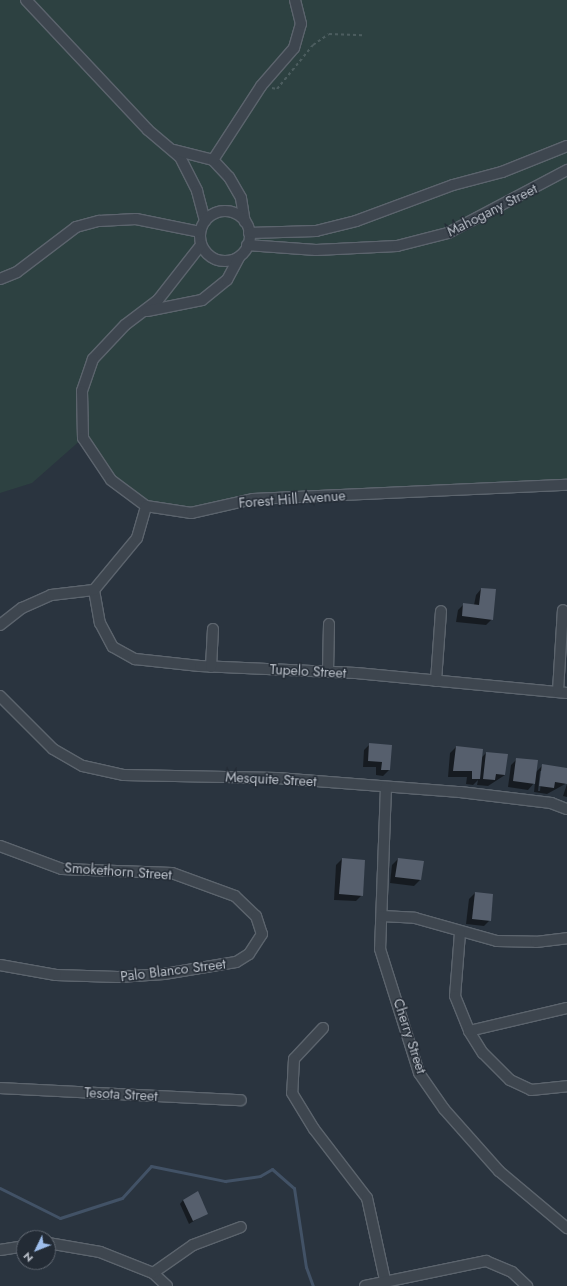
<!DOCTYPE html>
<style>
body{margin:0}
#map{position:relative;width:567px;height:1286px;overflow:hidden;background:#2a343f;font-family:Jost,sans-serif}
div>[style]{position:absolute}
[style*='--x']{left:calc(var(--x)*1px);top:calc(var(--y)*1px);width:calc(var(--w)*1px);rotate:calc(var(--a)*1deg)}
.green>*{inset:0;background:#2d4141}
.shadow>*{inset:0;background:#0007}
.stream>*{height:3px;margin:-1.5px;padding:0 1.5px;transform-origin:1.5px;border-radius:1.5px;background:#425266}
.building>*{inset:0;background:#565f6d}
.path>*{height:2px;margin-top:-1px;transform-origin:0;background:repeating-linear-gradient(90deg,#4c5d5f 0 3px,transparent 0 6px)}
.roads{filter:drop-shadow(1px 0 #5c646d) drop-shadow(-1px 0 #5c646d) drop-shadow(0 1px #5c646d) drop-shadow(0 -1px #5c646d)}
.minor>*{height:10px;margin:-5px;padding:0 5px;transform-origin:5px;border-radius:5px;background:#3e464f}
.minor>.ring{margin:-5px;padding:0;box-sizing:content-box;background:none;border:10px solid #3e464f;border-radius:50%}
span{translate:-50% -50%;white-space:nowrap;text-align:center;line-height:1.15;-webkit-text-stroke:3px #232b35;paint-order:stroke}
.street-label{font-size:14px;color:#bbc1ca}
.north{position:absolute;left:16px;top:1230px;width:40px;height:40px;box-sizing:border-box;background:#232b35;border:1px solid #606771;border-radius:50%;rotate:227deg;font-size:11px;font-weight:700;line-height:16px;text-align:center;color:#bbc1ca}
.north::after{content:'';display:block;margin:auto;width:14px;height:18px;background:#9ebeec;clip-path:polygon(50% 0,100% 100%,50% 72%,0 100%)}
</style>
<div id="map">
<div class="green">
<div style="clip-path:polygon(0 0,567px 0,567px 485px,253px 499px,191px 513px,146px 506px,111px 480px,83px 438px,32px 483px,0 493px)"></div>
</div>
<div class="shadow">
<div style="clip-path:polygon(481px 589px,492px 619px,486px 625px,456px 622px,458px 610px,464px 604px,474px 605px,476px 595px)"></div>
<div style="clip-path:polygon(370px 744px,389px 770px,383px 776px,376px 775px,376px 767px,363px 767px,364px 750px)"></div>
<div style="clip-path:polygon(456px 747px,481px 758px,486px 753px,505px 775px,488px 786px,477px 785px,478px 780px,473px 785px,466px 784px,467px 777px,448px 777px,450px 753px)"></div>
<div style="clip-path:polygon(evenodd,517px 759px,535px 773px,543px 765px,567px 769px,567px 783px,547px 794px,534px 792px,535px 782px,528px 790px,508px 787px,511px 765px,517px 759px,540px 771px,542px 771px,540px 791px,538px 791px,540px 771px)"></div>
<div style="clip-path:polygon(567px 784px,567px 797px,563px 796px)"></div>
<div style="clip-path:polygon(342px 859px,362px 895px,356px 901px,334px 900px,336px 865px)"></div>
<div style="clip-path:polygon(398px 859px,420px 880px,414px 886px,390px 883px,392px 865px)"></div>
<div style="clip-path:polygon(475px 893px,490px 920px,484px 926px,466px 924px,469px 899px)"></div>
<div style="clip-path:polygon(183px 1200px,207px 1213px,189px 1224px,180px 1204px)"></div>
</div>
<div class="stream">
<div style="--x:0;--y:1188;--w:67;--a:26.6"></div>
<div style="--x:60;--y:1218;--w:65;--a:-17.9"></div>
<div style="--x:122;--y:1198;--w:43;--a:-47.8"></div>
<div style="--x:151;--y:1166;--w:76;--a:11.5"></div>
<div style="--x:225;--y:1181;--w:35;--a:-8"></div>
<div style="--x:260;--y:1176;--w:14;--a:-30"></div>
<div style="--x:272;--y:1169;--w:29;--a:41"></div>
<div style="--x:294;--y:1188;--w:80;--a:81.4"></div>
<div style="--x:306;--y:1267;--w:20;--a:70"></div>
</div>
<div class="building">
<div style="clip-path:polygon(481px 588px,496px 589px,493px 620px,462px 616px,463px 603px,479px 605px)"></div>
<div style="clip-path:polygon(369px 743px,392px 745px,390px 770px,381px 770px,382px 762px,368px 761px)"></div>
<div style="clip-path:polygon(456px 746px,483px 749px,480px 779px,472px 779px,472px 771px,453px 771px)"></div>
<div style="clip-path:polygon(486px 752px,508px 754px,505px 775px,496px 774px,495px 780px,483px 779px)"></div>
<div style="clip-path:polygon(516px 758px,538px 760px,535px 784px,513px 781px)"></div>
<div style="clip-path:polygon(542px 764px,567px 768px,567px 784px,555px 782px,554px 788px,539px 786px)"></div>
<div style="clip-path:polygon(342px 858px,365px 860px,363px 896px,339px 894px)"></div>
<div style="clip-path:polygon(398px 858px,424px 861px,421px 880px,395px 877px)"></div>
<div style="clip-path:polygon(475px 892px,493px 894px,491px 921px,472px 919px)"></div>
<div style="clip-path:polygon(198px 1191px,208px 1214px,193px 1221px,183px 1200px)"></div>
</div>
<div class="path">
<div style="--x:272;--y:88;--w:5;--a:11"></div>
<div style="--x:277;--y:89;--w:57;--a:-50.7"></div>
<div style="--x:313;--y:45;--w:19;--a:-35"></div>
<div style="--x:329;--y:34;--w:34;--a:2"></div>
</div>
<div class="roads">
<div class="minor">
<div style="--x:26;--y:0;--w:178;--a:46.8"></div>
<div style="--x:148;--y:130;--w:42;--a:40.2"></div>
<div style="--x:180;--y:157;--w:38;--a:63"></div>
<div style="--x:197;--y:191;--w:31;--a:75"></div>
<div style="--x:174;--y:150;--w:40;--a:14.4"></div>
<div style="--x:213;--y:160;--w:23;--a:47"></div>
<div style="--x:229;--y:177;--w:24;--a:60"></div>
<div style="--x:241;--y:198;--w:24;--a:81"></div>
<div style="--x:213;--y:160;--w:88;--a:-57"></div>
<div style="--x:261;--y:86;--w:50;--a:-49"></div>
<div style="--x:294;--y:48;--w:25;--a:-74"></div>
<div style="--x:301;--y:24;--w:25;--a:-104"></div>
<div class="ring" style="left:200px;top:211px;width:40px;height:40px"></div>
<div style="--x:249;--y:233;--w:67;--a:-1.7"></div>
<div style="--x:316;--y:231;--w:41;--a:-14"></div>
<div style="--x:356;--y:221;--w:103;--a:-20.4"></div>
<div style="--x:453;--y:185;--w:51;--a:-14.9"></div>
<div style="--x:502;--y:172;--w:70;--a:-21.8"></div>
<div style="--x:201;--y:245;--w:70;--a:128"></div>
<div style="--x:158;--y:300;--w:41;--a:142.9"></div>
<div style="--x:125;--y:325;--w:47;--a:133.3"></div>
<div style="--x:93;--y:359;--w:34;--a:109"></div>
<div style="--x:82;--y:391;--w:47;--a:88.8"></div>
<div style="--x:83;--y:438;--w:50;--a:56.3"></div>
<div style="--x:111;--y:480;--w:44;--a:36.6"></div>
<div style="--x:146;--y:506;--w:46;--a:8.8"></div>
<div style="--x:191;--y:513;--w:64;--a:-12.7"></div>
<div style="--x:253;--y:499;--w:314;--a:-2.6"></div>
<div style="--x:247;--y:245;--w:69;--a:4.1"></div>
<div style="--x:316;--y:250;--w:81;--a:-2.8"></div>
<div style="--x:397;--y:246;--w:53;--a:-14.3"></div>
<div style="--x:448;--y:233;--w:135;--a:-27.9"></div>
<div style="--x:0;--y:279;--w:18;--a:-22"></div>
<div style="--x:17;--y:272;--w:74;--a:-37.3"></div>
<div style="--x:76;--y:227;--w:24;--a:-15"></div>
<div style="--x:99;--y:221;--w:37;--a:-3"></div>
<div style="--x:136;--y:219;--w:65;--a:11.5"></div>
<div style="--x:147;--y:311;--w:56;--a:-11.3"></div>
<div style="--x:202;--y:300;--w:32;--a:-39"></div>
<div style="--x:227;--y:280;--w:26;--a:-62"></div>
<div style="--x:94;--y:590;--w:34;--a:80"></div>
<div style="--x:100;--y:623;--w:27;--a:62"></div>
<div style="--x:113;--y:647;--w:25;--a:29"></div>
<div style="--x:135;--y:659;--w:65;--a:6.1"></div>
<div style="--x:200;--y:666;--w:156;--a:2.6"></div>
<div style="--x:356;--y:673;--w:212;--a:5.4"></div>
<div style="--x:0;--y:625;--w:28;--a:-38"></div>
<div style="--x:22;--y:608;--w:32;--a:-24"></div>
<div style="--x:51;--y:595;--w:43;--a:-6.6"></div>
<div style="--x:94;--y:590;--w:67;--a:-50.4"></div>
<div style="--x:137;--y:538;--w:33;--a:-74"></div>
<div style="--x:211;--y:667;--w:38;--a:-87"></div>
<div style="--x:328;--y:672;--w:48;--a:-88.8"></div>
<div style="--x:436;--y:681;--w:70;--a:-85.9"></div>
<div style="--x:558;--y:691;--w:81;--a:-86.5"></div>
<div style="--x:0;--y:696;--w:75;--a:45"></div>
<div style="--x:53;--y:749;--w:34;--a:30"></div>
<div style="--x:83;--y:766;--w:42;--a:12.4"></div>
<div style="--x:124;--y:775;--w:153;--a:1.1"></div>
<div style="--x:277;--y:778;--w:184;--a:4.4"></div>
<div style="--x:460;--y:792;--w:92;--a:6.9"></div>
<div style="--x:551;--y:803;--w:17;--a:21"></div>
<div style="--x:386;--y:787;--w:162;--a:92.1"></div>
<div style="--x:380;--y:949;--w:130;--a:72.5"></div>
<div style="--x:419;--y:1073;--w:44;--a:55.2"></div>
<div style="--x:444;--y:1109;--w:83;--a:48.4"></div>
<div style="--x:499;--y:1171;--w:89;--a:40"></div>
<div style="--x:0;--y:846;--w:66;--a:20.4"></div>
<div style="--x:62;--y:869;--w:110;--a:2.1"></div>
<div style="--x:172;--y:873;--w:67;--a:20.1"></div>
<div style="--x:235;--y:896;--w:29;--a:44"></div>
<div style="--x:256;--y:916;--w:19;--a:72"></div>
<div style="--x:262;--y:934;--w:24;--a:123"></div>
<div style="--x:249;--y:954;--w:15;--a:148"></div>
<div style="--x:236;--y:962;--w:73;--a:170.5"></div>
<div style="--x:164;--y:974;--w:46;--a:176.3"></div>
<div style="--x:118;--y:977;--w:62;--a:-178.2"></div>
<div style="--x:56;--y:975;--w:57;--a:-169.9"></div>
<div style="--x:382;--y:916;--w:33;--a:3"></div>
<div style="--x:415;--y:918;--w:85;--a:15.7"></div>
<div style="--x:497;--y:941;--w:39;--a:1"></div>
<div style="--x:536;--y:942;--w:31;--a:-7"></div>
<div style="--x:460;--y:933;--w:63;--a:94.5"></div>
<div style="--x:455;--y:996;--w:38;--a:68"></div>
<div style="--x:469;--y:1031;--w:26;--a:58"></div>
<div style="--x:483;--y:1053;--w:38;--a:45"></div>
<div style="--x:510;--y:1080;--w:23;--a:25"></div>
<div style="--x:531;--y:1090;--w:36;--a:-6"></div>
<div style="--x:323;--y:1028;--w:42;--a:133.1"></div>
<div style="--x:294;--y:1059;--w:34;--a:93"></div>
<div style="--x:292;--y:1093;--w:42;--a:58.6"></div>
<div style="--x:314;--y:1129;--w:87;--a:52.5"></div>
<div style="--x:367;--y:1198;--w:84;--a:77.6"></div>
<div style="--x:469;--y:1031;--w:101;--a:-13.2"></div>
<div style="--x:0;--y:1088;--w:241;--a:2.9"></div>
<div style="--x:48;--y:1243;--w:53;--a:9.8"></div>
<div style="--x:100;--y:1252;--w:57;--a:21.6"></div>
<div style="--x:0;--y:1250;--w:24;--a:-9"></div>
<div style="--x:167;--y:1286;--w:19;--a:-137"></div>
<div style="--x:153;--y:1273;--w:49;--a:-35"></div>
<div style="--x:193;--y:1245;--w:51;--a:-20.6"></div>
<div style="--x:365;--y:1286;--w:124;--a:-11.7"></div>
<div style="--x:486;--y:1261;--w:28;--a:23"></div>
<div style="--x:512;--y:1272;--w:21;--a:43"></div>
</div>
</div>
<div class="street-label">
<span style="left:492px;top:210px;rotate:-27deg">Mahogany Street</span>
<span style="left:292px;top:499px;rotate:-4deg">Forest Hill Avenue</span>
<span style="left:308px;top:671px;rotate:3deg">Tupelo Street</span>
<span style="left:271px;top:779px;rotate:3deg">Mesquite Street</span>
<span style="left:118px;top:871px;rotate:4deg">Smokethorn Street</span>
<span style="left:173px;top:970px;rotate:-7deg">Palo Blanco Street</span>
<span style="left:410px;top:1036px;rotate:72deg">Cherry Street</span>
<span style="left:121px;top:1094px;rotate:3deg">Tesota Street</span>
</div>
<div class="north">N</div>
</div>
